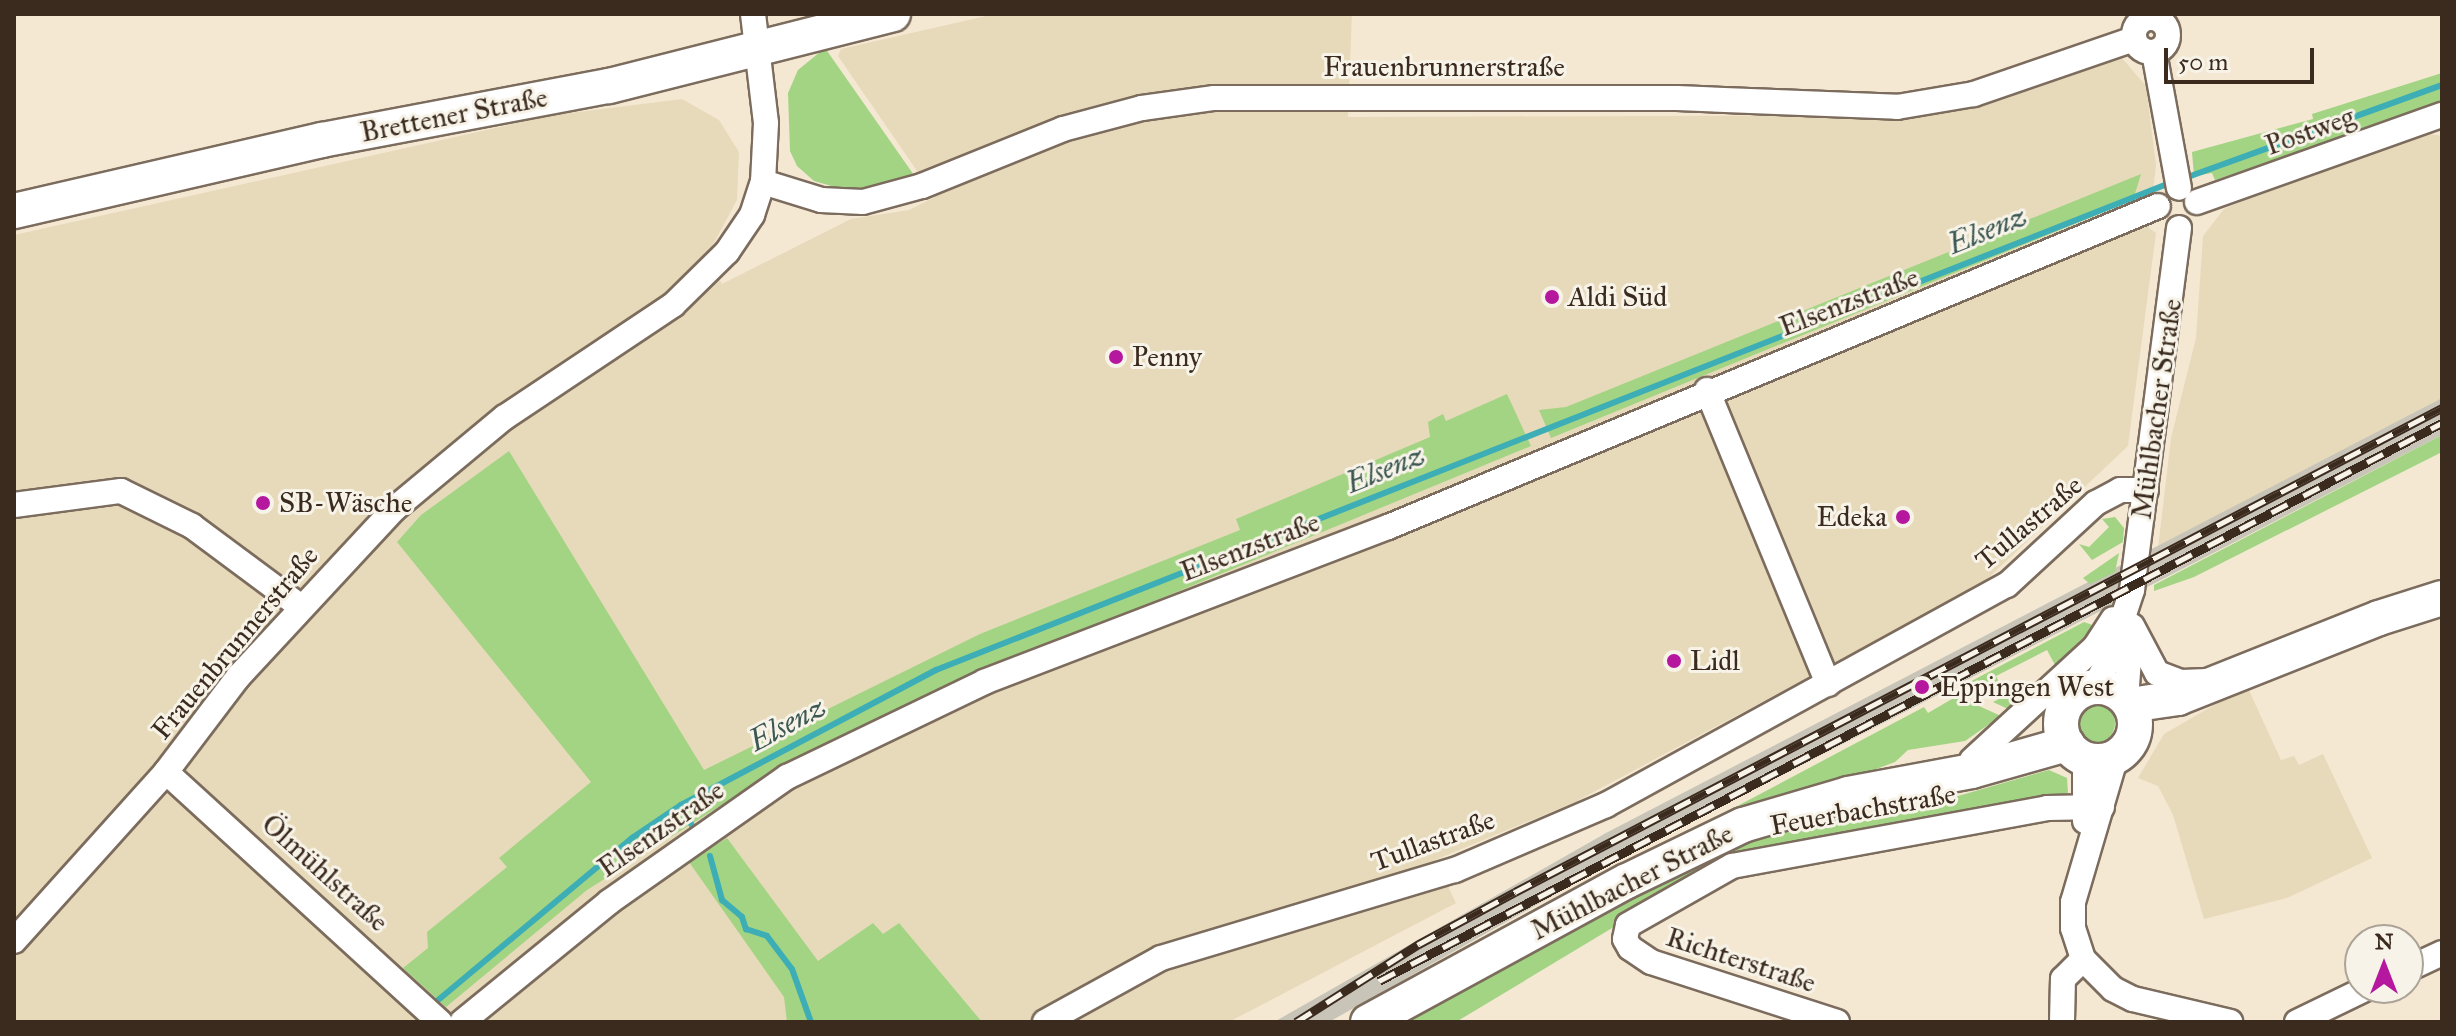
<!DOCTYPE html>
<meta charset="utf-8">
<style>
body{margin:0}
#map{position:relative;width:2456px;height:1036px;overflow:hidden;background:#f4e8d3;font-family:"IM FELL Great Primer",serif}
div>[style]{position:absolute}
[style*='--x']{left:calc(var(--x)*1px);top:calc(var(--y)*1px);width:calc(var(--w)*1px);rotate:calc(var(--a)*1deg)}
.built>*{inset:0;background:#e7daba}
.industrial>*{inset:0;background:#c8c4b8}
.green>*{inset:0;background:#a2d483}
.round{border-radius:50%}
.stream>*{height:6px;margin:-3px;padding:0 3px;transform-origin:3px;border-radius:3px;background:#3daeb5}
.roads{filter:drop-shadow(2px 0 #7c6c5d) drop-shadow(-2px 0 #7c6c5d) drop-shadow(0 2px #7c6c5d) drop-shadow(0 -2px #7c6c5d)}
.street>*{height:24px;margin:-12px;padding:0 12px;transform-origin:12px;border-radius:12px;background:#fff}
.street>.ring{margin:-12px;padding:0;box-sizing:content-box;background:none;border:24px solid #fff;border-radius:50%}
.secondary>*{height:34px;margin:-17px;padding:0 17px;transform-origin:17px;border-radius:17px;background:#fff}
.secondary>.ring{margin:-17px;padding:0;box-sizing:content-box;background:none;border:34px solid #fff;border-radius:50%}
.rail>*{height:9px;margin-top:-4.5px;transform-origin:0;background:repeating-linear-gradient(90deg,#f7f3e8 0 18px,#3b2a1e 0 36px);box-sizing:border-box;border-block:2px solid #3b2a1e}
.dots>*{width:22px;height:22px;translate:-50% -50%;box-sizing:border-box;border:4px solid #f7f3e8;border-radius:50%}
span{translate:-50% -50%;white-space:nowrap;text-align:center;line-height:1.15;-webkit-text-stroke:6px #f7f3e8;paint-order:stroke}
.street-label{font-size:28px;color:#3b2a1e}
.poi-label{font-size:28px;color:#3b2a1e}
.left{translate:0 -50%;text-align:left}
.right{translate:-100% -50%;text-align:right}
.water-label{font-size:30px;color:#3c5853;font-style:italic}
.frame{position:absolute;inset:0;border:16px solid #3b2a1e;pointer-events:none}
.north{position:absolute;left:2344px;top:924px;width:80px;height:80px;box-sizing:border-box;background:#f7f3e8;border:2px solid #aca397;border-radius:50%;rotate:0deg;font-size:22px;font-weight:700;line-height:32px;text-align:center;color:#3b2a1e}
.north::after{content:'';display:block;margin:auto;width:28px;height:36px;background:#b5179e;clip-path:polygon(50% 0,100% 100%,50% 72%,0 100%)}
.scale{position:absolute;left:2164px;top:48px;width:150px;height:36px;box-sizing:border-box;border:4px solid #3b2a1e;border-top:0;padding-left:10px;font-size:24px;line-height:28px;white-space:nowrap;color:#3b2a1e;-webkit-text-stroke:6px #f7f3e8;paint-order:stroke}
</style>
<div id="map">
<div class="built">
<div style="clip-path:polygon(995px 14px,1352px 14px,1348px 117px,1915px 115px,2001px 100px,2122px 58px,2146px 86px,2156px 165px,2149px 228px,2156px 233px,2128px 446px,1982px 584px,1575px 802px,1435px 860px,1456px 903px,1229px 1022px,14px 1022px,14px 235px,554px 115px,682px 99px,719px 120px,739px 152px,737px 200px,706px 258px,722px 284px,851px 219px,909px 210px,935px 197px,838px 56px,841px 49px)"></div>
<div style="clip-path:polygon(2430px 134px,2442px 136px,2442px 398px,2158px 548px,2171px 438px,2196px 338px,2203px 236px,2224px 209px,2301px 176px)"></div>
<div style="clip-path:polygon(2247px 686px,2281px 760px,2294px 756px,2299px 765px,2323px 754px,2372px 858px,2287px 898px,2204px 919px,2173px 815px,2158px 786px,2138px 778px,2164px 734px)"></div>
</div>
<div class="industrial">
<div style="clip-path:polygon(2442px 398px,2442px 435px,1600px 869px,1329px 1022px,1274px 1022px,1606px 833px)"></div>
</div>
<div class="green">
<div style="clip-path:polygon(825px 48px,916px 178px,859px 194px,814px 181px,797px 166px,790px 151px,788px 93px,798px 70px)"></div>
<div style="clip-path:polygon(2442px 73px,2442px 103px,2215px 180px,2212px 173px,2194px 176px,2192px 152px,2313px 119px,2312px 114px)"></div>
<div style="clip-path:polygon(2141px 174px,2133px 200px,1551px 438px,1539px 410px,1566px 407px)"></div>
<div style="clip-path:polygon(1507px 394px,1531px 446px,941px 689px,797px 757px,587px 890px,446px 1007px,403px 968px,428px 948px,427px 932px,507px 867px,499px 858px,591px 782px,397px 542px,421px 515px,509px 451px,704px 770px,980px 634px,1240px 530px,1236px 519px,1430px 437px,1428px 422px,1443px 414px,1446px 421px)"></div>
<div style="clip-path:polygon(2442px 435px,2442px 452px,2194px 577px,2154px 591px,2154px 585px)"></div>
<div style="clip-path:polygon(2115px 517px,2124px 528px,2123px 542px,2092px 560px,2079px 544px,2089px 547px,2109px 527px,2102px 519px)"></div>
<div style="clip-path:polygon(2119px 553px,2115px 572px,2090px 584px,2083px 578px)"></div>
<div style="clip-path:polygon(2084px 622px,2095px 626px,2055px 665px,2047px 650px,1996px 676px,2002px 688px,1984px 698px,1960px 687px)"></div>
<div style="clip-path:polygon(2030px 683px,2008px 709px,1993px 702px)"></div>
<div style="clip-path:polygon(1957px 696px,2001px 716px,1965px 741px,1908px 750px,1895px 762px,1645px 855px,1924px 707px,1928px 713px)"></div>
<div class="round" style="left:2075px;top:703px;width:40px;height:40px"></div>
<div style="clip-path:polygon(2049px 770px,2067px 778px,2068px 793px,1712px 868px,1456px 1022px,1398px 1022px,1508px 958px,1757px 832px,1923px 806px)"></div>
<div style="clip-path:polygon(727px 838px,818px 961px,873px 923px,883px 934px,899px 923px,982px 1022px,787px 1022px,784px 997px,689px 862px)"></div>
</div>
<div class="stream">
<div style="--x:2185;--y:178;--w:273;--a:-19.9"></div>
<div style="--x:681;--y:805;--w:26;--a:62"></div>
<div style="--x:710;--y:856;--w:46;--a:74.7"></div>
<div style="--x:722;--y:900;--w:26;--a:40"></div>
<div style="--x:742;--y:917;--w:13;--a:72"></div>
<div style="--x:746;--y:929;--w:22;--a:18"></div>
<div style="--x:767;--y:936;--w:41;--a:52.9"></div>
<div style="--x:792;--y:969;--w:56;--a:70.3"></div>
<div style="--x:431;--y:1006;--w:262;--a:-39.9"></div>
<div style="--x:632;--y:838;--w:59;--a:-34"></div>
<div style="--x:681;--y:805;--w:289;--a:-27.9"></div>
<div style="--x:936;--y:670;--w:1327;--a:-21.54"></div>
</div>
<div class="roads">
<div class="street">
<div class="ring" style="left:2134px;top:18px;width:10px;height:10px"></div>
<div style="--x:2154;--y:52;--w:138;--a:79.6"></div>
<div style="--x:763;--y:182;--w:61;--a:17.2"></div>
<div style="--x:821;--y:200;--w:42;--a:2.7"></div>
<div style="--x:863;--y:202;--w:61;--a:-15.2"></div>
<div style="--x:922;--y:186;--w:152;--a:-22"></div>
<div style="--x:1063;--y:129;--w:82;--a:-14.9"></div>
<div style="--x:1142;--y:108;--w:73;--a:-7.9"></div>
<div style="--x:1214;--y:98;--w:463;--a:0"></div>
<div style="--x:1677;--y:98;--w:220;--a:2.3"></div>
<div style="--x:1897;--y:107;--w:78;--a:-9.6"></div>
<div style="--x:1974;--y:94;--w:169;--a:-19"></div>
<div style="--x:2197;--y:202;--w:260;--a:-19.6"></div>
<div style="--x:1707;--y:390;--w:318;--a:67.6"></div>
<div style="--x:14;--y:505;--w:108;--a:-7.5"></div>
<div style="--x:121;--y:491;--w:79;--a:26.2"></div>
<div style="--x:192;--y:526;--w:136;--a:36.6"></div>
<div style="--x:2132;--y:626;--w:53;--a:62"></div>
<div style="--x:2157;--y:673;--w:26;--a:21"></div>
<div style="--x:2181;--y:682;--w:26;--a:-2"></div>
<div style="--x:2094;--y:687;--w:31;--a:-61"></div>
<div style="--x:2109;--y:660;--w:74;--a:-71.8"></div>
<div style="--x:2132;--y:590;--w:365;--a:-82.6"></div>
<div style="--x:2126;--y:699;--w:67;--a:-85.7"></div>
<div style="--x:2116;--y:756;--w:152;--a:106.4"></div>
<div style="--x:2073;--y:902;--w:26;--a:90"></div>
<div style="--x:2073;--y:928;--w:33;--a:72"></div>
<div style="--x:2083;--y:959;--w:42;--a:45"></div>
<div style="--x:2113;--y:989;--w:22;--a:27"></div>
<div style="--x:2133;--y:999;--w:100;--a:13.3"></div>
<div style="--x:2085;--y:758;--w:63;--a:90"></div>
<div style="--x:1972;--y:760;--w:167;--a:-42.6"></div>
<div style="--x:2095;--y:647;--w:33;--a:-57"></div>
<div style="--x:166;--y:772;--w:371;--a:42.4"></div>
<div style="--x:14;--y:941;--w:227;--a:-48"></div>
<div style="--x:166;--y:772;--w:121;--a:-52.8"></div>
<div style="--x:239;--y:676;--w:228;--a:-47.1"></div>
<div style="--x:394;--y:509;--w:144;--a:-39.7"></div>
<div style="--x:505;--y:417;--w:202;--a:-33.7"></div>
<div style="--x:673;--y:305;--w:76;--a:-44.5"></div>
<div style="--x:727;--y:252;--w:45;--a:-56"></div>
<div style="--x:752;--y:215;--w:35;--a:-72"></div>
<div style="--x:763;--y:182;--w:59;--a:-87.1"></div>
<div style="--x:766;--y:123;--w:110;--a:-96.8"></div>
<div style="--x:2408;--y:969;--w:38;--a:-25"></div>
<div style="--x:462;--y:1022;--w:190;--a:-39.2"></div>
<div style="--x:609;--y:902;--w:218;--a:-35.1"></div>
<div style="--x:787;--y:777;--w:219;--a:-25.7"></div>
<div style="--x:984;--y:682;--w:433;--a:-21"></div>
<div style="--x:1388;--y:527;--w:834;--a:-22.63"></div>
<div style="--x:1045;--y:1022;--w:132;--a:-28.9"></div>
<div style="--x:1161;--y:958;--w:307;--a:-16.7"></div>
<div style="--x:1455;--y:870;--w:164;--a:-23.3"></div>
<div style="--x:1606;--y:805;--w:457;--a:-28.8"></div>
<div style="--x:2007;--y:585;--w:121;--a:-42.7"></div>
<div style="--x:2096;--y:503;--w:27;--a:-28"></div>
<div style="--x:2120;--y:490;--w:26;--a:0"></div>
<div style="--x:1837;--y:1022;--w:195;--a:-162.1"></div>
<div style="--x:1651;--y:962;--w:25;--a:-146"></div>
<div style="--x:1630;--y:948;--w:10;--a:-119"></div>
<div style="--x:1625;--y:939;--w:14;--a:-78"></div>
<div style="--x:1628;--y:925;--w:120;--a:-29.6"></div>
<div style="--x:1732;--y:866;--w:320;--a:-10.4"></div>
<div style="--x:2047;--y:808;--w:55;--a:-1"></div>
<div style="--x:2062;--y:1022;--w:43;--a:-88.7"></div>
<div style="--x:2063;--y:979;--w:28;--a:-45"></div>
<div style="--x:2297;--y:1022;--w:78;--a:-25.9"></div>
</div>
<div class="secondary">
<div style="--x:14;--y:211;--w:316;--a:-13"></div>
<div style="--x:322;--y:140;--w:292;--a:-10.7"></div>
<div style="--x:609;--y:86;--w:293;--a:-14.2"></div>
<div class="ring" style="left:2061px;top:687px;width:40px;height:40px"></div>
<div style="--x:2130;--y:705;--w:49;--a:-8.3"></div>
<div style="--x:2178;--y:698;--w:216;--a:-21.7"></div>
<div style="--x:2379;--y:618;--w:66;--a:-17.6"></div>
<div style="--x:1368;--y:1022;--w:295;--a:-28.6"></div>
<div style="--x:1627;--y:881;--w:129;--a:-25.8"></div>
<div style="--x:1743;--y:825;--w:109;--a:-16.4"></div>
<div style="--x:1848;--y:794;--w:126;--a:-10.5"></div>
<div style="--x:1972;--y:771;--w:99;--a:-15.9"></div>
</div>
</div>
<div class="rail">
<div style="--x:1379;--y:981;--w:1201;--a:-27.7"></div>
<div style="--x:1296;--y:1022;--w:146;--a:-32.4"></div>
<div style="--x:1419;--y:944;--w:109;--a:-28.4"></div>
<div style="--x:1515;--y:892;--w:1046;--a:-27.57"></div>
</div>
<div class="dots">
<div style="left:1552px;top:297px;background:#b5179e"></div>
<div style="left:1116px;top:357px;background:#b5179e"></div>
<div style="left:263px;top:503px;background:#b5179e"></div>
<div style="left:1903px;top:517px;background:#b5179e"></div>
<div style="left:1674px;top:661px;background:#b5179e"></div>
<div style="left:1922px;top:687px;background:#b5179e"></div>
</div>
<div class="street-label">
<span style="left:1444px;top:67px">Frauenbrunnerstraße</span>
<span style="left:454px;top:115px;rotate:-11deg">Brettener Straße</span>
<span style="left:2310px;top:131px;rotate:-20deg">Postweg</span>
<span style="left:1849px;top:302px;rotate:-21deg">Elsenzstraße</span>
<span style="left:2157px;top:409px;rotate:-82deg">Mühlbacher Straße</span>
<span style="left:2029px;top:523px;rotate:-40deg">Tullastraße</span>
<span style="left:1250px;top:547px;rotate:-21deg">Elsenzstraße</span>
<span style="left:235px;top:643px;rotate:-50deg">Frauenbrunnerstraße</span>
<span style="left:1863px;top:810px;rotate:-10deg">Feuerbachstraße</span>
<span style="left:661px;top:829px;rotate:-35deg">Elsenzstraße</span>
<span style="left:1433px;top:841px;rotate:-20deg">Tullastraße</span>
<span style="left:325px;top:873px;rotate:42deg">Ölmühlstraße</span>
<span style="left:1632px;top:882px;rotate:-27deg">Mühlbacher Straße</span>
<span style="left:1741px;top:960px;rotate:18deg">Richterstraße</span>
</div>
<div class="poi-label">
<span class="left" style="left:1568px;top:297px">Aldi Süd</span>
<span class="left" style="left:1132px;top:357px">Penny</span>
<span class="left" style="left:279px;top:503px">SB-Wäsche</span>
<span class="right" style="left:1887px;top:517px">Edeka</span>
<span class="left" style="left:1690px;top:661px">Lidl</span>
<span class="left" style="left:1940px;top:687px">Eppingen West</span>
</div>
<div class="water-label">
<span style="left:1987px;top:230px;rotate:-22deg">Elsenz</span>
<span style="left:1385px;top:469px;rotate:-22deg">Elsenz</span>
<span style="left:787px;top:724px;rotate:-28deg">Elsenz</span>
</div>
<div class="frame"></div>
<div class="north">N</div>
<div class="scale">50 m</div>
</div>
